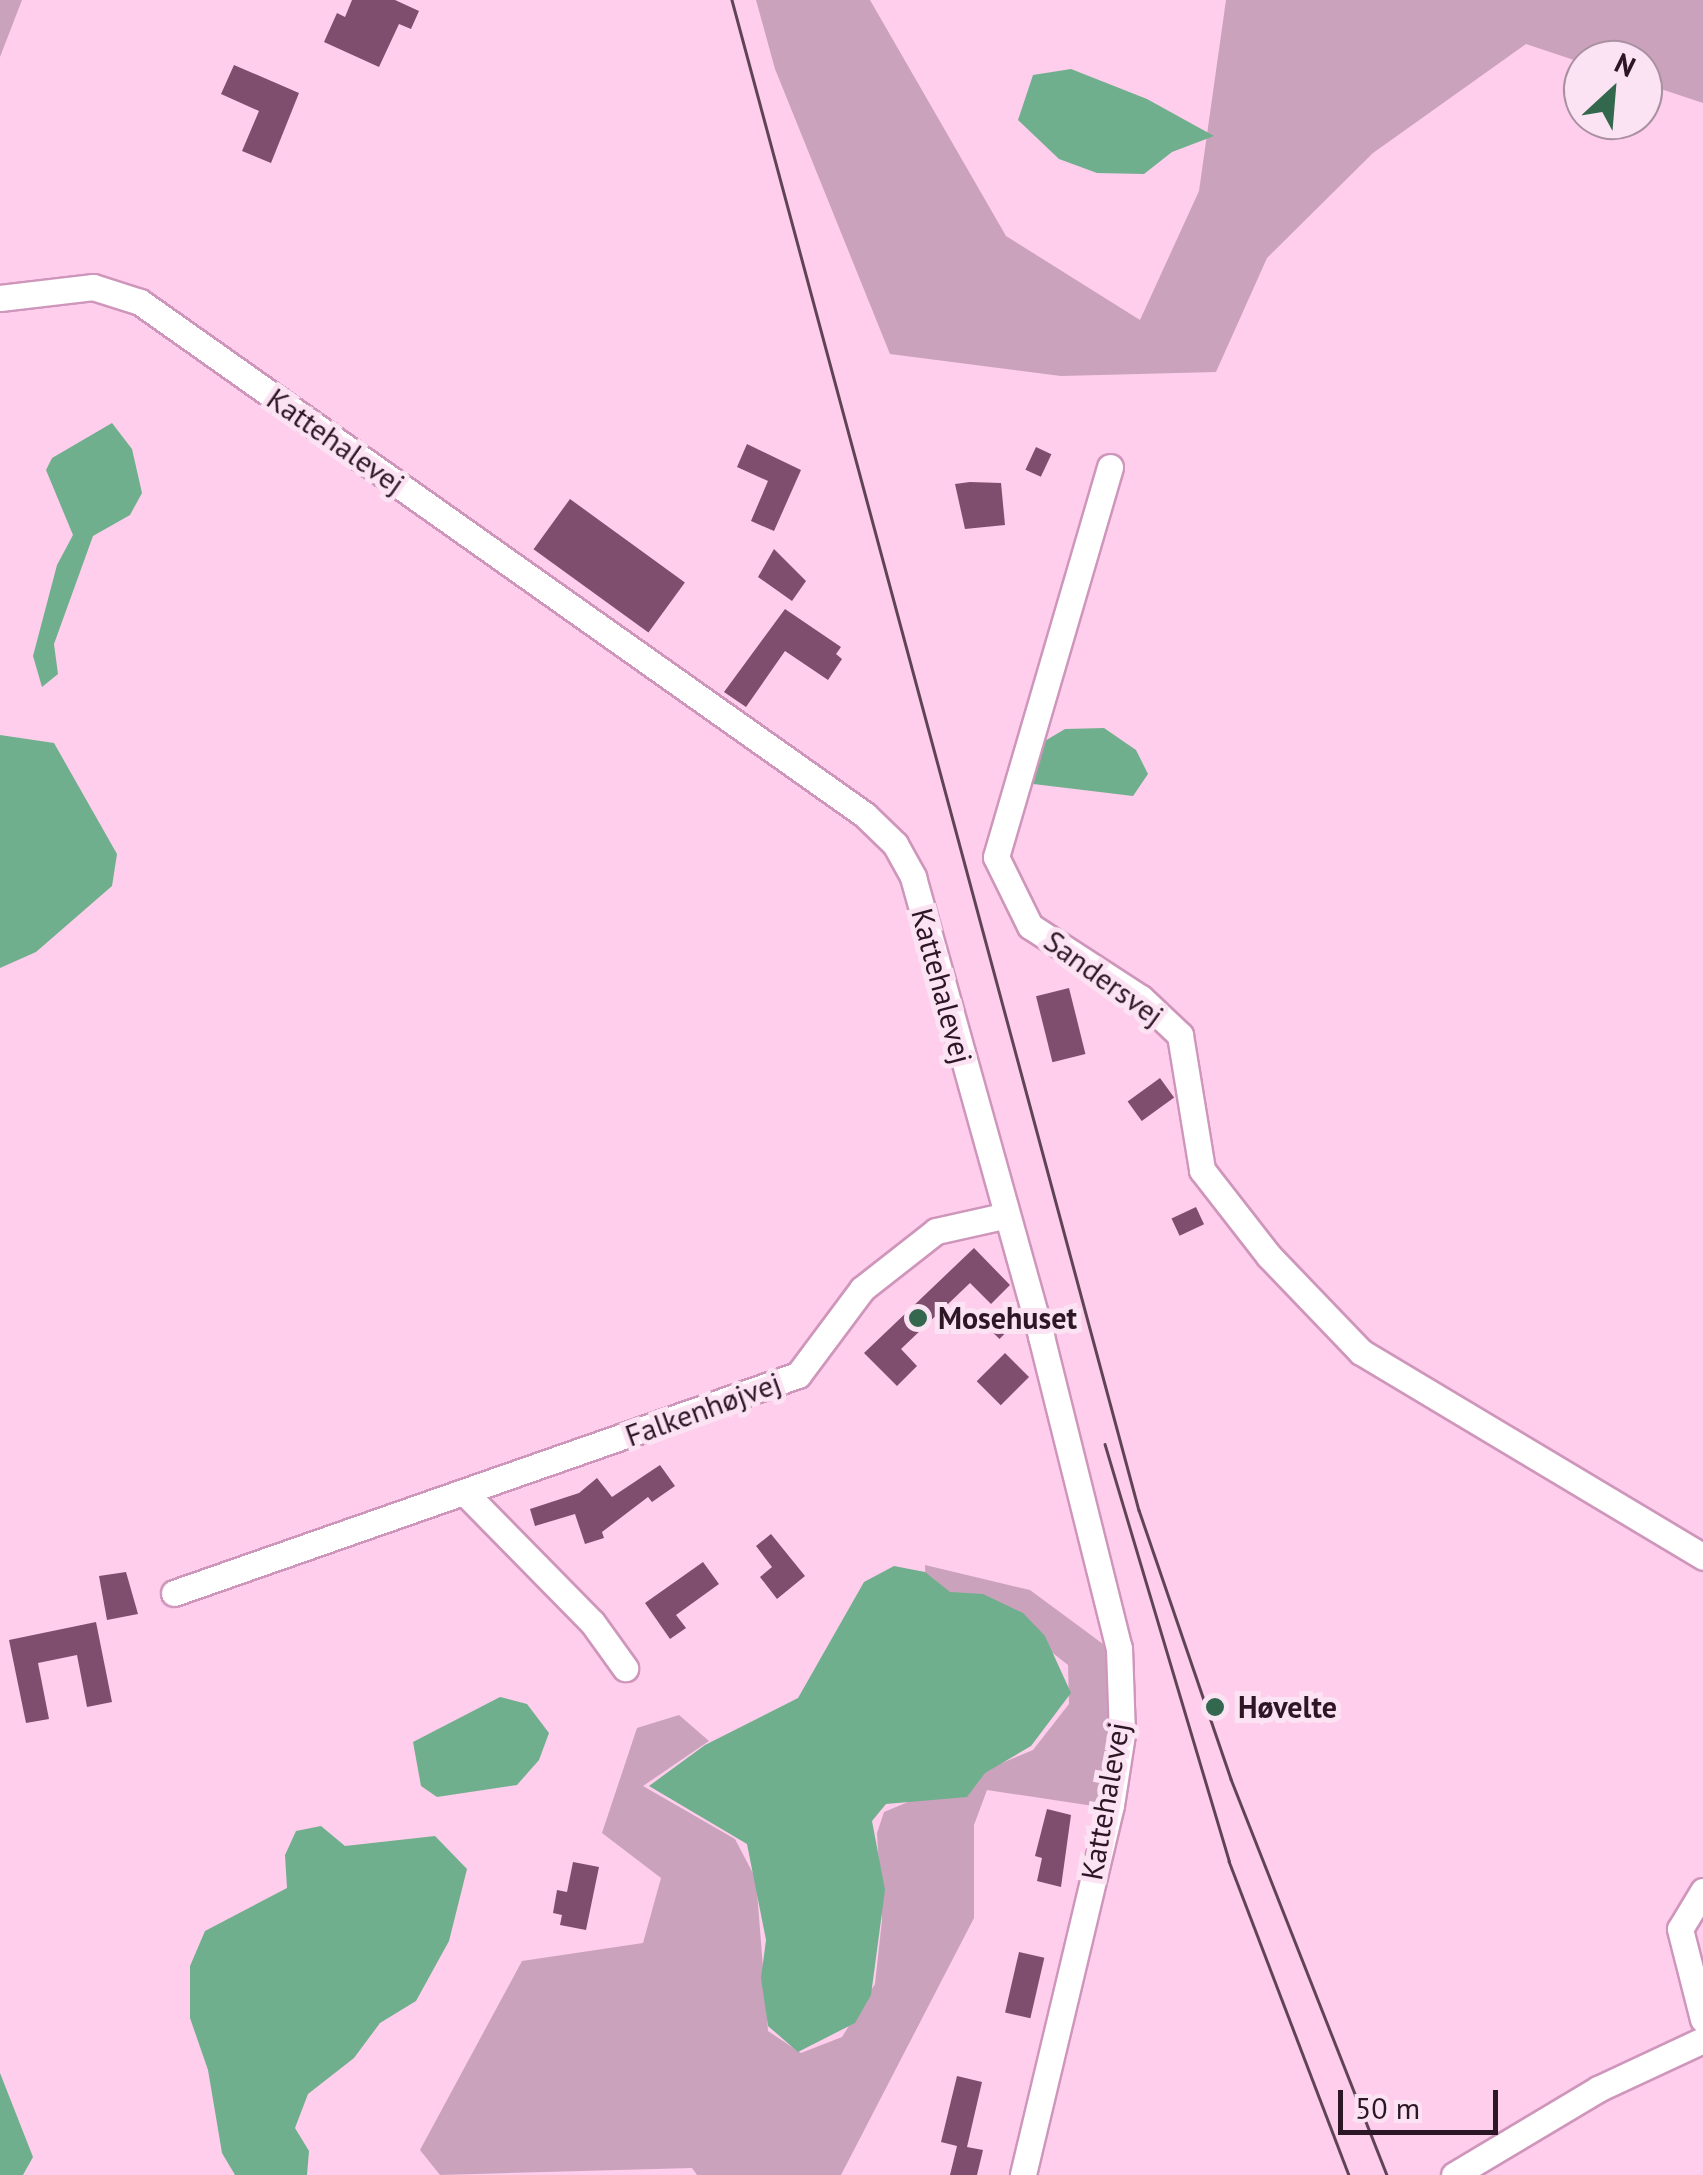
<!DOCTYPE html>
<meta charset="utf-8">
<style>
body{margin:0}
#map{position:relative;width:1703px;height:2175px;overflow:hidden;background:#feceec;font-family:"PT Sans",sans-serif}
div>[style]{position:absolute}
.green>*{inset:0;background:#cba2bc}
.water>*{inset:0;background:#70af8d}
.building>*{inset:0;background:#7f4d6e;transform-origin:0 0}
.roads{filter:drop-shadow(2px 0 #cf96bb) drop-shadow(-2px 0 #cf96bb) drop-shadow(0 2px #cf96bb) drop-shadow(0 -2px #cf96bb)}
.minor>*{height:25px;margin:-12.5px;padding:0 12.5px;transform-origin:12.5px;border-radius:12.5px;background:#fff}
.tram>*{height:2.5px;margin:-1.25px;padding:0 1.25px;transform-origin:1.25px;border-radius:1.25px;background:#604456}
.dots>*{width:28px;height:28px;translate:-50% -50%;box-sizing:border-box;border:5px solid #fce3f3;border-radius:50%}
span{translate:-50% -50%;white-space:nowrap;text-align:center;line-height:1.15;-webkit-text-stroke:10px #fce3f3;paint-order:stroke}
.street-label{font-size:30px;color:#2d1726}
.poi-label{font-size:30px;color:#2d1726;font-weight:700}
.left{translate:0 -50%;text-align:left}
.north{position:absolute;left:1563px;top:40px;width:100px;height:100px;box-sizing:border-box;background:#fce3f3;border:2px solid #a991a1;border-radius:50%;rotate:26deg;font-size:28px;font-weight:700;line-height:40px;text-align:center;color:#2d1726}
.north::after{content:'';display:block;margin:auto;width:35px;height:45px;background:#33684e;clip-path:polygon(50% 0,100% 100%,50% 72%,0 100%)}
.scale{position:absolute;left:1338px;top:2090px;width:160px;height:45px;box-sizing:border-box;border:5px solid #2d1726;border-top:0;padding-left:12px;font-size:30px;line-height:35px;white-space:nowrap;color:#2d1726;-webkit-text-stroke:8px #fce3f3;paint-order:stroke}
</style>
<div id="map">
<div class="green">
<div style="clip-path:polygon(0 0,22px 0,0 57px)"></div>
<div style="clip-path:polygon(756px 0,870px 0,1006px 236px,1140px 320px,1199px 191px,1226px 0,1703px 0,1703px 103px,1643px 83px,1643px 60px,1583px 63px,1526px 44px,1373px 153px,1267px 258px,1216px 372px,1061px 376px,890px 354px,775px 69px)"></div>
<div style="clip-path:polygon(925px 1565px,1030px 1590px,1126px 1661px,1100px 1807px,987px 1790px,974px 1825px,974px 1918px,841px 2175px,697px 2175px,692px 2168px,440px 2175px,420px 2150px,522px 1961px,643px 1943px,661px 1878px,602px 1833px,637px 1728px,679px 1715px,709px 1741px,643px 1786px,735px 1839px,756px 1879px,768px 2031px,801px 2053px,842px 2037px,875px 1984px,882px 1920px,877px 1833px,884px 1812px,1033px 1750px,1069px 1704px,1068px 1665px,983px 1598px,926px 1592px)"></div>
</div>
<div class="water">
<div style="clip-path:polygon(1071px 69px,1147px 99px,1214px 136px,1172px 152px,1144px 174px,1097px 173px,1059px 159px,1018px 120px,1033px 75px)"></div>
<div style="clip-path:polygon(112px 423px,132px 449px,142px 493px,130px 515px,93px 536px,54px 644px,58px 674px,42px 687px,33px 656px,57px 565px,73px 535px,46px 470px,52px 458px)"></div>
<div style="clip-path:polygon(1104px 728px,1136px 750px,1148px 774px,1133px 796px,1025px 783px,1033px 748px,1065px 729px)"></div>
<div style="clip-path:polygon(0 735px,54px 743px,117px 854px,112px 886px,36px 952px,0 968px)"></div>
<div style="clip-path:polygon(894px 1566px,925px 1572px,950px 1592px,983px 1594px,1023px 1613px,1045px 1636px,1071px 1693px,1031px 1746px,985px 1773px,967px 1797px,886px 1804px,872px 1821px,885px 1890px,871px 1995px,855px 2023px,798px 2052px,768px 2026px,761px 1978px,766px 1940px,747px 1844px,649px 1786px,705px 1745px,798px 1698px,864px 1582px)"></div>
<div style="clip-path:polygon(500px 1697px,527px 1704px,549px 1733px,539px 1760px,517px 1785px,437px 1797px,421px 1786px,413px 1742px)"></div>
<div style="clip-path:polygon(321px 1826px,345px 1846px,435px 1836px,467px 1869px,449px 1941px,416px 2001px,380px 2023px,354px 2058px,308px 2094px,295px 2128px,309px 2151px,307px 2175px,235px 2175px,222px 2153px,208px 2070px,190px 2018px,190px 1966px,205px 1931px,287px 1888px,285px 1855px,296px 1831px)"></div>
<div style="clip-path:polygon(0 2073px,33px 2157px,23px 2175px,0 2175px)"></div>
</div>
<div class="building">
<div style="clip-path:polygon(352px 0,395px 0,419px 11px,411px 29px,399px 24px,379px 67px,324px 42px,337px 13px,345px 17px)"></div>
<div style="clip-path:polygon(234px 65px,299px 93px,271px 163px,242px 151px,259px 111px,221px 94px)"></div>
<div style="clip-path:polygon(747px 444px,801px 470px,774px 531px,751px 521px,768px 481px,737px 467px)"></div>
<div style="left:1036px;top:447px;width:17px;height:25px;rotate:25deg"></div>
<div style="clip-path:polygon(970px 482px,1001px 483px,1005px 525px,965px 529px,955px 484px)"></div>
<div style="left:570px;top:499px;width:142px;height:62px;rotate:36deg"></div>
<div style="clip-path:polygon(774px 549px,806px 581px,792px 601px,758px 577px)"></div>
<div style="clip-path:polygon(785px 609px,841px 647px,836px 654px,842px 659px,828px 680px,785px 651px,746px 707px,724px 692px)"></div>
<div style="left:1069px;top:988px;width:68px;height:34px;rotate:76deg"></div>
<div style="left:1160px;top:1078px;width:24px;height:40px;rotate:54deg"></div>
<div style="left:1196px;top:1207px;width:19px;height:27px;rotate:65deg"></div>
<div style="clip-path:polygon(974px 1248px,1010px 1285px,991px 1304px,970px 1283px,901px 1349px,917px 1366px,897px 1386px,864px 1353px)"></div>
<div style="left:998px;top:1308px;width:23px;height:21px;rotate:45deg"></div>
<div style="left:1005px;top:1353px;width:34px;height:40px;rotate:45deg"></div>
<div style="clip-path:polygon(660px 1465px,675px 1486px,652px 1502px,648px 1497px,602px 1532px,604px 1538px,585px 1544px,575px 1514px,535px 1526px,530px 1509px,579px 1493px,597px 1478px,612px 1497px)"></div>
<div style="clip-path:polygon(771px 1534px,805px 1576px,777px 1599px,760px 1577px,772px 1567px,756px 1546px)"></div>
<div style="clip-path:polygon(703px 1562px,719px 1584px,676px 1615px,686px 1628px,670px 1639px,645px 1603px)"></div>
<div style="clip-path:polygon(126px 1572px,138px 1614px,107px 1620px,99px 1576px)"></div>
<div style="clip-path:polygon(96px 1622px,112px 1702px,87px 1707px,77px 1655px,38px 1663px,49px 1719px,26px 1723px,9px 1640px)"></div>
<div style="clip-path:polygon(1047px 1809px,1071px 1815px,1061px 1887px,1037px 1881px,1042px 1858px,1035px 1856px)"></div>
<div style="clip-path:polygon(573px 1862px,599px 1867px,586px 1930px,560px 1925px,562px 1915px,553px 1913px,557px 1890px,567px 1892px)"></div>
<div style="left:1019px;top:1952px;width:26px;height:62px;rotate:13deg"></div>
<div style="clip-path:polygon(957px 2076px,982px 2082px,967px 2147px,983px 2150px,977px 2175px,950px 2175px,957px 2146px,941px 2142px)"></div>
</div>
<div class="roads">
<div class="minor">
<div style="left:0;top:298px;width:94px;rotate:-6.7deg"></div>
<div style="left:93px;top:287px;width:49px;rotate:17.7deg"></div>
<div style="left:140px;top:302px;width:888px;rotate:35.28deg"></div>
<div style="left:865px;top:815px;width:42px;rotate:44deg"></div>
<div style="left:895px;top:844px;width:38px;rotate:61deg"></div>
<div style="left:913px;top:877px;width:477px;rotate:74.4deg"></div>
<div style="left:1041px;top:1336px;width:322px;rotate:76deg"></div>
<div style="left:1119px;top:1648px;width:86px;rotate:88deg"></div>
<div style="left:1122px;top:1734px;width:72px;rotate:98.8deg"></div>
<div style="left:1111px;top:1805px;width:380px;rotate:103.4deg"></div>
<div style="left:1110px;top:467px;width:406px;rotate:106.3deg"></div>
<div style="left:996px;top:857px;width:77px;rotate:63.8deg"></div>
<div style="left:1030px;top:926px;width:132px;rotate:33deg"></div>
<div style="left:1141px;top:998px;width:54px;rotate:43.5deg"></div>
<div style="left:1180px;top:1035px;width:137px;rotate:80.7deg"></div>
<div style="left:1202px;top:1170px;width:109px;rotate:52.1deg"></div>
<div style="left:1269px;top:1256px;width:133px;rotate:46.2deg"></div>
<div style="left:1361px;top:1352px;width:399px;rotate:30.9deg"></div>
<div style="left:467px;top:1495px;width:178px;rotate:45.5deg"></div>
<div style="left:592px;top:1622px;width:57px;rotate:54.3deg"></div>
<div style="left:174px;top:1593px;width:661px;rotate:-19.26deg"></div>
<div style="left:798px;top:1375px;width:107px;rotate:-53.3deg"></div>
<div style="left:862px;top:1289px;width:94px;rotate:-38.1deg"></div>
<div style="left:936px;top:1231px;width:69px;rotate:-12.6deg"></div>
<div style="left:1703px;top:1891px;width:44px;rotate:121.2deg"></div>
<div style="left:1680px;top:1929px;width:93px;rotate:75.7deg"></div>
<div style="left:1454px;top:2175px;width:168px;rotate:-30.8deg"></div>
<div style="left:1598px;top:2089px;width:116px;rotate:-25deg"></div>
</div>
</div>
<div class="tram">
<div style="left:732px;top:0;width:1564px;rotate:74.92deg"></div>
<div style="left:1139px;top:1510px;width:284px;rotate:71.1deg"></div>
<div style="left:1231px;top:1779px;width:426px;rotate:68.5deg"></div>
<div style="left:1105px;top:1444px;width:435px;rotate:73.4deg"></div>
<div style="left:1229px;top:1861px;width:336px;rotate:69.1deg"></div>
</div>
<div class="dots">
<div style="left:918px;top:1318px;background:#33684e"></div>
<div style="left:1215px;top:1707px;background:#33684e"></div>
</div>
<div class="street-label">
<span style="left:336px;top:441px;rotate:35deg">Kattehalevej</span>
<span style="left:1104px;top:978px;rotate:36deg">Sandersvej</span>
<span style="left:942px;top:986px;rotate:75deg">Kattehalevej</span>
<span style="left:703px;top:1409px;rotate:-20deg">Falkenhøjvej</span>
<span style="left:1105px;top:1801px;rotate:-80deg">Kattehalevej</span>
</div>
<div class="poi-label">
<span class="left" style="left:938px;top:1318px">Mosehuset</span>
<span class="left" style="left:1238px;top:1707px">Høvelte</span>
</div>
<div class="north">N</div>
<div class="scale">50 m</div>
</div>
